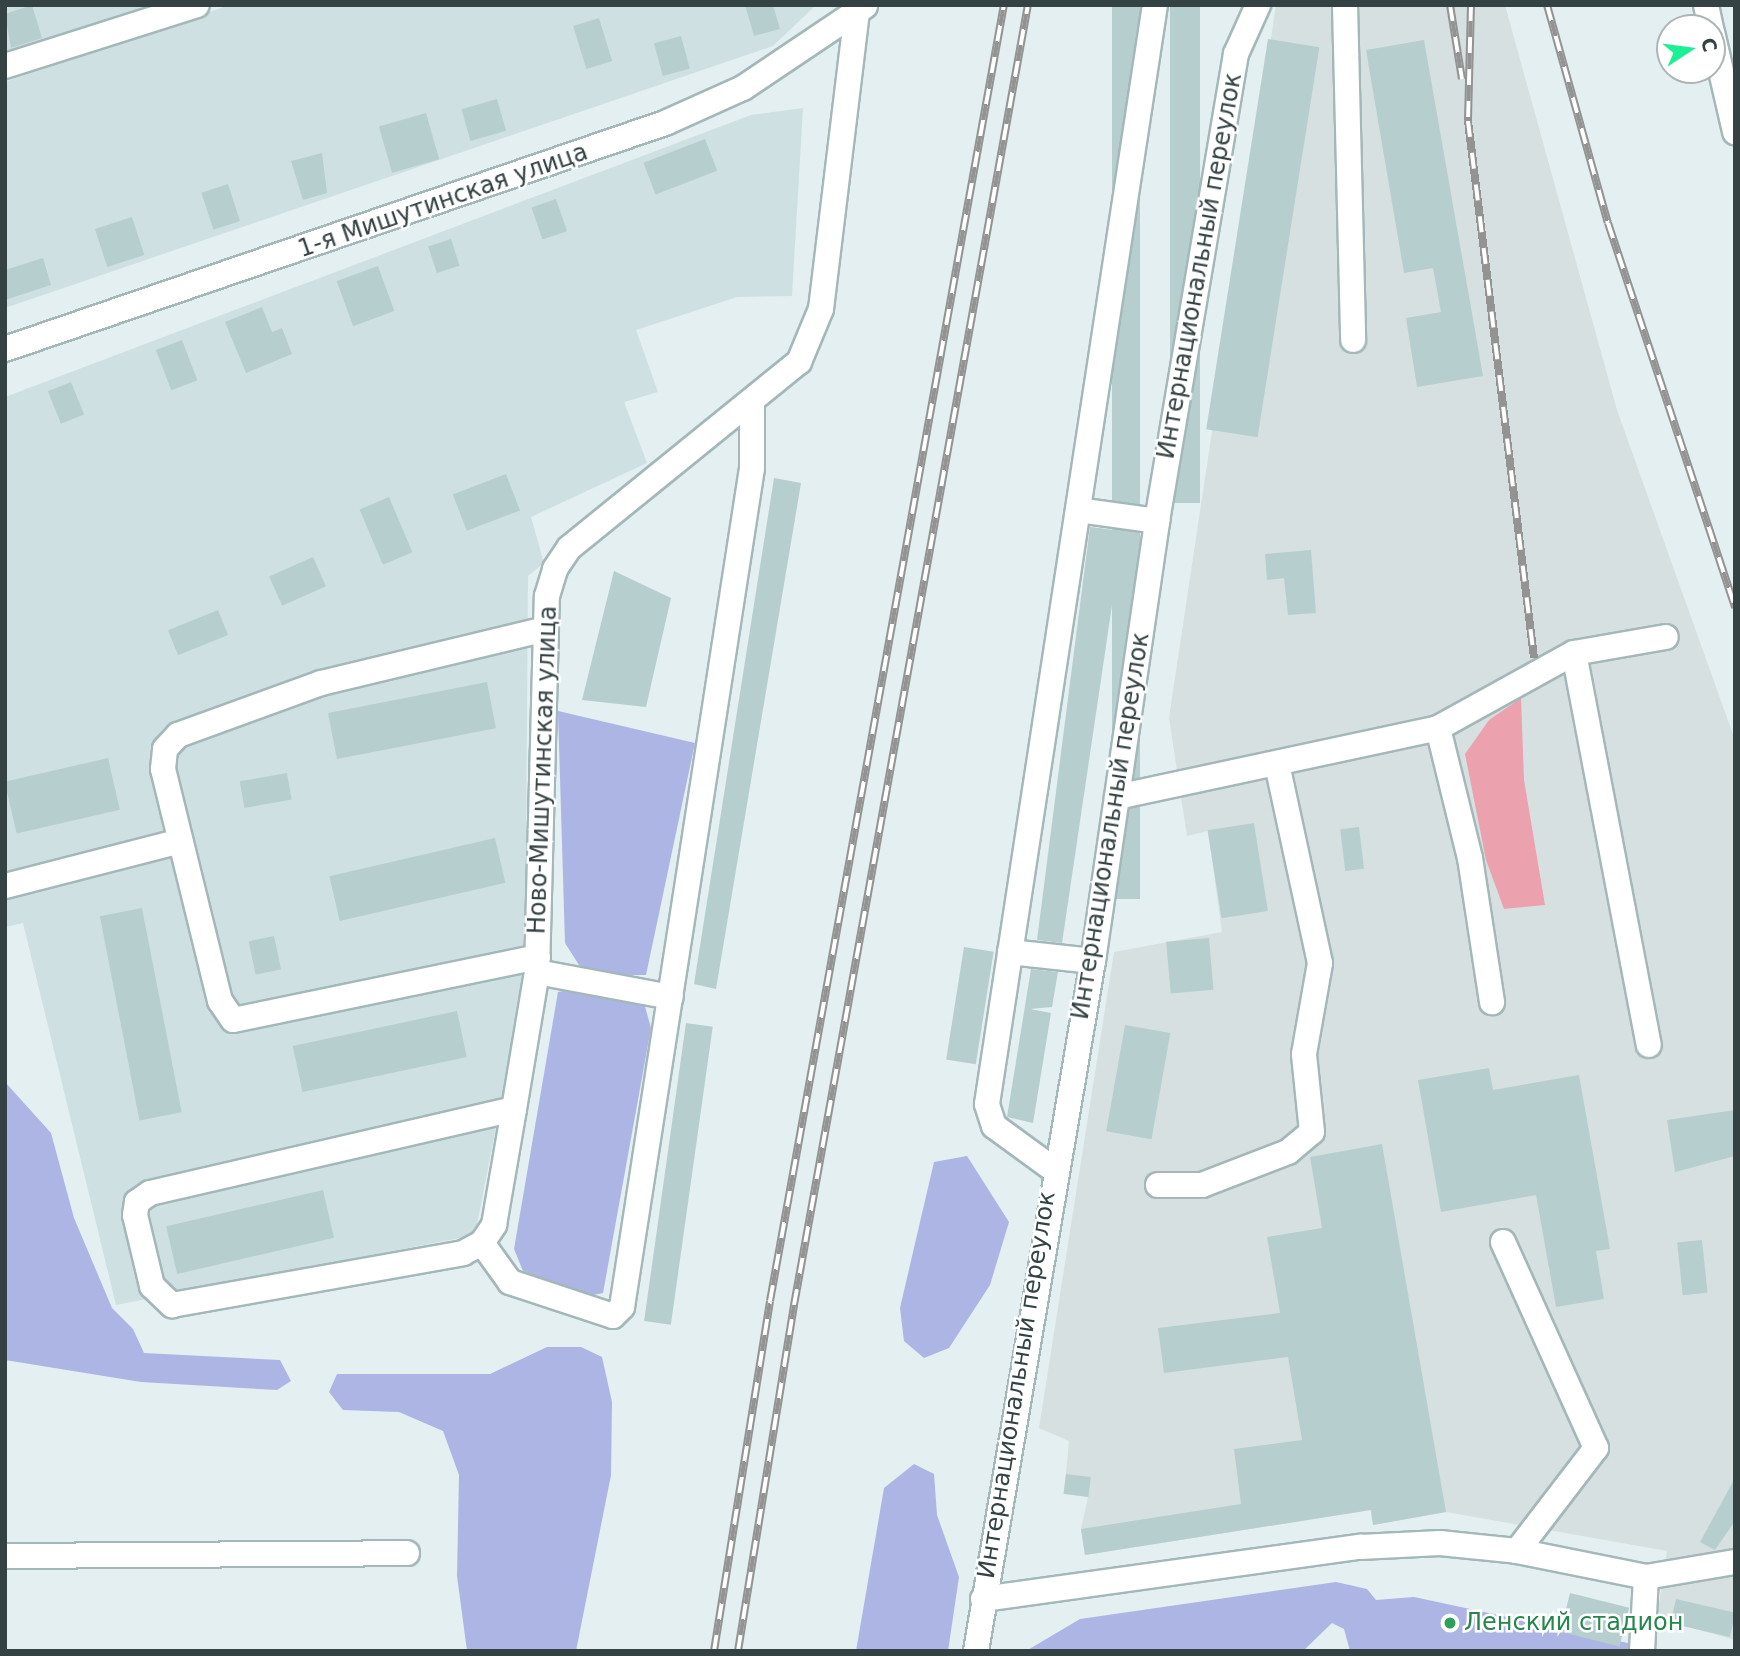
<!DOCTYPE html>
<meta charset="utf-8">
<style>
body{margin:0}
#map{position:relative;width:1740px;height:1656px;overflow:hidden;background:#e3eff1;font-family:"DejaVu Sans",sans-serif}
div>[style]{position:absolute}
.residential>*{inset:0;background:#cfe0e2}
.industrial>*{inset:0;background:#d6e0e0}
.green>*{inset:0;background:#adb5e4}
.water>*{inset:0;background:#eca1ae}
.building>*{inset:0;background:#b7cecf;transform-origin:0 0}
.roads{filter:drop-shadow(2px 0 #a4b7b9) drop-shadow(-2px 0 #a4b7b9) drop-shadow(0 2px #a4b7b9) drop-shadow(0 -2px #a4b7b9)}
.minor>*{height:24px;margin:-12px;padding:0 12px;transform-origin:12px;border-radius:12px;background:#fff}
.rail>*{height:8px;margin-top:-4px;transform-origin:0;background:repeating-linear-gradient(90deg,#fff 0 16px,#939393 0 32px);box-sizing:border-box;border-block:2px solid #939393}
.dots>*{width:19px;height:19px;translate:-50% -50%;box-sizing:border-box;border:4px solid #fff;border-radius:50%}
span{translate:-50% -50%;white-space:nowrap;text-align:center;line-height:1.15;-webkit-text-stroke:5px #fff;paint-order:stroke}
.street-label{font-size:24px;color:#344243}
.leisure-label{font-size:24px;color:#27864d}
.left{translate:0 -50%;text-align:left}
.frame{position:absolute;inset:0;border:7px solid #344243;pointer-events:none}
.north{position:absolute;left:1656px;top:14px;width:70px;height:70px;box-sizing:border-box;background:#fff;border:2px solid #aeb3b4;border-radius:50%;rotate:77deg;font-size:19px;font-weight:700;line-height:28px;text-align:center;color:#344243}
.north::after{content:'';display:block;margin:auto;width:24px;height:32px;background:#1bf194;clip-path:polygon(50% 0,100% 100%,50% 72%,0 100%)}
</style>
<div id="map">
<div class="residential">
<div style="clip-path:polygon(5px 5px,166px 5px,5px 56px)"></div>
<div style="clip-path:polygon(230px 5px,816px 5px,773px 46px,5px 308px,5px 82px)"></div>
<div style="clip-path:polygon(803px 108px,792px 296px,737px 297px,636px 330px,658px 392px,624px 402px,647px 463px,531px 517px,544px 563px,528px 576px,525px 978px,475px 1235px,116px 1305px,23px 923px,5px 927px,5px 397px,751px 115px)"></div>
</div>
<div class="industrial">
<div style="clip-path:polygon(1276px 5px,1505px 5px,1617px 410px,1735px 740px,1735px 1640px,1657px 1618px,1667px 1551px,1446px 1512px,1373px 1525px,1367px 1490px,1363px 1511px,1085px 1555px,1081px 1529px,1088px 1497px,1064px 1494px,1069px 1441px,1039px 1428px,1114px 952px,1222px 932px,1208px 831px,1187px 836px,1169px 718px)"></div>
</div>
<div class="green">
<div style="clip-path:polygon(558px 711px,695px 743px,646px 975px,602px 975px,579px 965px,565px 943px)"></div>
<div style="clip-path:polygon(579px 988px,644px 1003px,651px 1028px,603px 1293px,589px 1296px,523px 1271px,514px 1249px,558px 992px)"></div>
<div style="clip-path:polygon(5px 1082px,51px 1133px,74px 1218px,112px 1308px,133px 1329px,144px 1353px,280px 1360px,291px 1381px,277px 1390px,141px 1382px,5px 1360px)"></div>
<div style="clip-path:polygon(967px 1156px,1009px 1222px,990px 1285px,949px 1348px,924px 1358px,904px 1341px,900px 1308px,934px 1162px)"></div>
<div style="clip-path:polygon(547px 1347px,581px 1347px,602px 1357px,612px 1402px,611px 1475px,576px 1651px,467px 1651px,457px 1576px,459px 1475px,443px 1431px,399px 1412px,343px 1410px,329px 1392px,337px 1374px,490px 1374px)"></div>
<div style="clip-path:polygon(914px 1464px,934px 1474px,937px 1515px,959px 1577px,948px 1651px,856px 1651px,884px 1488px)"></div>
<div style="clip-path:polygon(1336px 1582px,1367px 1589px,1376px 1600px,1414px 1597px,1665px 1651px,1350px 1651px,1344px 1629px,1332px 1623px,1303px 1651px,1026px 1651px,1080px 1619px)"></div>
</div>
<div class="water">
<div style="clip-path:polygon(1521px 698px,1524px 780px,1545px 905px,1504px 909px,1486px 860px,1465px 754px,1489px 720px)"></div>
</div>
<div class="building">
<div style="clip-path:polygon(32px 5px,42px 38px,11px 48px,5px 14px)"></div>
<div style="clip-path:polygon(745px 5px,773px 5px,780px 29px,754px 36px)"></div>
<div style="left:1112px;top:5px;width:28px;height:894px"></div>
<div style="left:1170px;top:5px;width:30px;height:498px"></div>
<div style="left:599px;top:18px;width:45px;height:27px;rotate:73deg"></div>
<div style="left:681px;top:36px;width:34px;height:28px;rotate:75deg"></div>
<div style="left:1268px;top:39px;width:52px;height:395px;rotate:9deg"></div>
<div style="clip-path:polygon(1424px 40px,1483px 376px,1417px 387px,1406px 318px,1441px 312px,1433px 268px,1404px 273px,1366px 50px)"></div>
<div style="left:497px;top:99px;width:33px;height:37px;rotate:74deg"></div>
<div style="left:426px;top:113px;width:48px;height:49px;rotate:74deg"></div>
<div style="left:705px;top:139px;width:34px;height:66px;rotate:69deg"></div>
<div style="clip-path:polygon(322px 153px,327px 193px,303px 200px,291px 161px)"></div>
<div style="left:228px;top:184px;width:39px;height:28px;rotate:72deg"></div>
<div style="left:556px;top:199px;width:34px;height:26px;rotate:71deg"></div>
<div style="left:132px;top:217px;width:40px;height:39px;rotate:72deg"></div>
<div style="left:451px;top:239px;width:28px;height:24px;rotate:72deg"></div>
<div style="clip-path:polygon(43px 258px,51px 285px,5px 300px,5px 270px)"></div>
<div style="left:378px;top:266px;width:48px;height:44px;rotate:70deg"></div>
<div style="clip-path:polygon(262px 307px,272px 332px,282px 328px,292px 354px,246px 373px,225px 322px)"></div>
<div style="left:182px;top:340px;width:43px;height:28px;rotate:69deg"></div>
<div style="left:71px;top:382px;width:35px;height:25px;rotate:68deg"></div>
<div style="left:506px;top:474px;width:39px;height:57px;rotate:69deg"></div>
<div style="clip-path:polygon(774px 478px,801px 483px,716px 989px,694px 984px)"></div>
<div style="left:389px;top:497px;width:60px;height:32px;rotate:67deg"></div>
<div style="clip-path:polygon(1090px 527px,1123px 531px,1062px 943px,1037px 940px)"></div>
<div style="clip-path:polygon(1311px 550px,1316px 613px,1288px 615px,1284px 578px,1267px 580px,1265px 554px)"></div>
<div style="left:313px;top:557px;width:32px;height:48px;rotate:66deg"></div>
<div style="clip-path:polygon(614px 571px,671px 598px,646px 707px,582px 700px)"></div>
<div style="left:218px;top:610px;width:27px;height:54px;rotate:68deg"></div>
<div style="left:487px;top:682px;width:47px;height:162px;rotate:79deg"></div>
<div style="left:108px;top:758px;width:53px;height:106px;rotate:77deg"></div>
<div style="left:287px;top:773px;width:27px;height:48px;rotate:80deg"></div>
<div style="left:1254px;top:823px;width:89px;height:47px;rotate:81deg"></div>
<div style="left:1359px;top:827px;width:42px;height:19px;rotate:83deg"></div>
<div style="left:495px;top:838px;width:46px;height:170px;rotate:77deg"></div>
<div style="left:142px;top:908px;width:208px;height:43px;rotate:79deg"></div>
<div style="left:274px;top:936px;width:34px;height:26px;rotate:78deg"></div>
<div style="left:1209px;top:938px;width:52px;height:43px;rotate:85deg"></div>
<div style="left:964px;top:947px;width:30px;height:114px;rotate:9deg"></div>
<div style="clip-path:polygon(1031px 969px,1058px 972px,1052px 1007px,1030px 1009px,1051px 1013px,1033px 1123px,1007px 1117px)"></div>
<div style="left:457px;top:1011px;width:47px;height:168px;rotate:78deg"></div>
<div style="left:686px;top:1023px;width:27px;height:301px;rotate:8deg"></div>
<div style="left:1125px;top:1025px;width:46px;height:108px;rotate:10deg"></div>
<div style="clip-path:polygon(1489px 1068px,1493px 1090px,1579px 1075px,1610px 1249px,1596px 1251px,1604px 1299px,1556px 1307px,1536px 1195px,1441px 1212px,1418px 1080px)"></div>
<div style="clip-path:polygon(1735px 1110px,1735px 1156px,1675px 1172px,1667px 1120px)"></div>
<div style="clip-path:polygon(1382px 1144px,1446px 1512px,1373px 1525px,1371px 1510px,1085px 1555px,1081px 1529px,1241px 1504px,1234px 1449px,1302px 1440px,1288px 1357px,1164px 1373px,1158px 1328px,1280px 1313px,1267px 1237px,1322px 1228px,1310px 1157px)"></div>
<div style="left:323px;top:1190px;width:49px;height:161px;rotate:77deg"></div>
<div style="left:1702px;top:1240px;width:53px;height:25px;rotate:84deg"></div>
<div style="left:1066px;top:1474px;width:25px;height:20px;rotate:7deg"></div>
<div style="clip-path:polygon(1735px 1478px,1735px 1521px,1715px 1550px,1700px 1542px)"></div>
<div style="left:1570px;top:1593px;width:61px;height:40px;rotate:14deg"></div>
<div style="left:1676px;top:1599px;width:61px;height:25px;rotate:13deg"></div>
</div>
<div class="roads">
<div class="minor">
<div style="left:1345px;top:5px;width:335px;rotate:88.6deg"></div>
<div style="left:1706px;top:5px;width:24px;rotate:78deg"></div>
<div style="left:1712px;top:32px;width:103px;rotate:77deg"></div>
<div style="left:5px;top:66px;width:201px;rotate:-17.6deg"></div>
<div style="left:5px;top:349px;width:698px;rotate:-18.9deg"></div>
<div style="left:665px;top:123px;width:85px;rotate:-24.2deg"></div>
<div style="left:743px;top:88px;width:147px;rotate:-33.9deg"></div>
<div style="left:1078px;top:510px;width:80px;rotate:7.9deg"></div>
<div style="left:1574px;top:653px;width:399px;rotate:79.2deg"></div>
<div style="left:1438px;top:728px;width:155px;rotate:-28.9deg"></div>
<div style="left:1574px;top:653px;width:93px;rotate:-9.9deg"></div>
<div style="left:1117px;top:797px;width:328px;rotate:-12.1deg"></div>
<div style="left:1438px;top:728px;width:134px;rotate:76.2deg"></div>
<div style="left:1470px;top:858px;width:146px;rotate:81.3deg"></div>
<div style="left:5px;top:886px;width:181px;rotate:-14.4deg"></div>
<div style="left:1010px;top:952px;width:83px;rotate:6.2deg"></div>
<div style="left:538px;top:957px;width:311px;rotate:168.3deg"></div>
<div style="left:233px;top:1020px;width:23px;rotate:-124deg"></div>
<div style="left:220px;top:1001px;width:239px;rotate:-103.8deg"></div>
<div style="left:163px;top:769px;width:20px;rotate:-84deg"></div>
<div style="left:165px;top:749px;width:19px;rotate:-47deg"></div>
<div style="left:178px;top:735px;width:152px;rotate:-20deg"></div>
<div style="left:321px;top:683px;width:231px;rotate:-13.5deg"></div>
<div style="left:537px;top:972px;width:136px;rotate:10.6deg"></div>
<div style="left:514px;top:1109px;width:374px;rotate:167deg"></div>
<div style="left:150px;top:1193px;width:16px;rotate:145deg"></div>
<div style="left:137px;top:1202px;width:13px;rotate:99deg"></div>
<div style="left:135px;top:1215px;width:73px;rotate:76.5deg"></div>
<div style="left:152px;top:1286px;width:28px;rotate:44deg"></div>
<div style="left:172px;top:1305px;width:296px;rotate:-10.1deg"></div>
<div style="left:463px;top:1253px;width:21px;rotate:-28deg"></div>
<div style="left:482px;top:1243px;width:22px;rotate:-56deg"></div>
<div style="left:494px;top:1225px;width:118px;rotate:-80.2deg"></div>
<div style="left:514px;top:1109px;width:139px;rotate:-80.5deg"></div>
<div style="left:537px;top:972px;width:376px;rotate:-88.5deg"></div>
<div style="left:547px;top:596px;width:28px;rotate:-73deg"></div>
<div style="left:555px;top:569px;width:25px;rotate:-56deg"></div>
<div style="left:569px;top:548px;width:296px;rotate:-39deg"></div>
<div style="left:799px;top:362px;width:57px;rotate:-67.5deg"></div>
<div style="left:821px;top:309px;width:306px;rotate:-83.1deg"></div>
<div style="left:1053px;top:1169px;width:73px;rotate:-143.9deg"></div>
<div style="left:994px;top:1126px;width:23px;rotate:-108deg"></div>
<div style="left:987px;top:1104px;width:1112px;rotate:-81.31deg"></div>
<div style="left:1158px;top:1185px;width:44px"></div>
<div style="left:1202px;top:1185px;width:92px;rotate:-21deg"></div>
<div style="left:1288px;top:1152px;width:31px;rotate:-40deg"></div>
<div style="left:1312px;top:1132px;width:78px;rotate:-95.9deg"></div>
<div style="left:1304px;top:1054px;width:92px;rotate:-80deg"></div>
<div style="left:1320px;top:963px;width:204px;rotate:-102.2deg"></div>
<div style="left:1503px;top:1242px;width:226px;rotate:65.7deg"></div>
<div style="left:1596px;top:1448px;width:130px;rotate:127.5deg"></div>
<div style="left:482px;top:1243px;width:48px;rotate:54.3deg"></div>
<div style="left:510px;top:1282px;width:108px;rotate:18.3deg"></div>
<div style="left:613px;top:1316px;width:13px;rotate:-45deg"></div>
<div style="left:622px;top:1307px;width:849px;rotate:-81.19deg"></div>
<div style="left:752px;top:468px;width:65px;rotate:-90deg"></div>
<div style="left:5px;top:1556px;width:402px;rotate:-0.4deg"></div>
<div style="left:983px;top:1599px;width:381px;rotate:-7.9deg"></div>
<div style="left:1360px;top:1547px;width:80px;rotate:-2.9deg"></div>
<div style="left:1440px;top:1543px;width:77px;rotate:5.9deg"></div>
<div style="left:1517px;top:1551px;width:132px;rotate:11.4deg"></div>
<div style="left:1646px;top:1577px;width:90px;rotate:-9.6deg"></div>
<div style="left:976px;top:1651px;width:700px;rotate:-80.38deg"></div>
<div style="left:1093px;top:961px;width:445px;rotate:-81.7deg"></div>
<div style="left:1157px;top:521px;width:474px;rotate:-80.4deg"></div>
<div style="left:1236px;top:54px;width:54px;rotate:-65.8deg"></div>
<div style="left:1642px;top:1651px;width:74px;rotate:-86.9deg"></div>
</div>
</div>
<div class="rail">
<div style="left:1450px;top:5px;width:75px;rotate:80.8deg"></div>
<div style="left:1471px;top:5px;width:116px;rotate:91.5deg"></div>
<div style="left:1468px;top:121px;width:541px;rotate:82.99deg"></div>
<div style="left:1547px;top:5px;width:226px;rotate:74.4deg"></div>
<div style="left:1608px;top:223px;width:405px;rotate:71.7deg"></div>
<div style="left:714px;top:1651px;width:354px;rotate:-80.9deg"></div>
<div style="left:770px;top:1301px;width:1317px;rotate:-79.77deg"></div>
<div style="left:738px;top:1651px;width:351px;rotate:-80.8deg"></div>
<div style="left:794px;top:1305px;width:1321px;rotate:-79.8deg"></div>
</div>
<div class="dots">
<div style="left:1450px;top:1623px;background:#2e9e5b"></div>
</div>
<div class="street-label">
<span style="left:443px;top:201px;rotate:-19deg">1-я Мишутинская улица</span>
<span style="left:1200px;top:266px;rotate:-80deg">Интернациональный переулок</span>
<span style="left:543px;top:770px;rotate:-88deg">Ново-Мишутинская улица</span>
<span style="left:1111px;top:826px;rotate:-81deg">Интернациональный переулок</span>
<span style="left:1017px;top:1385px;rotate:-81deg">Интернациональный переулок</span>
</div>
<div class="leisure-label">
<span class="left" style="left:1464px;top:1623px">Ленский стадион</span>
</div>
<div class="frame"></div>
<div class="north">С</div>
</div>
